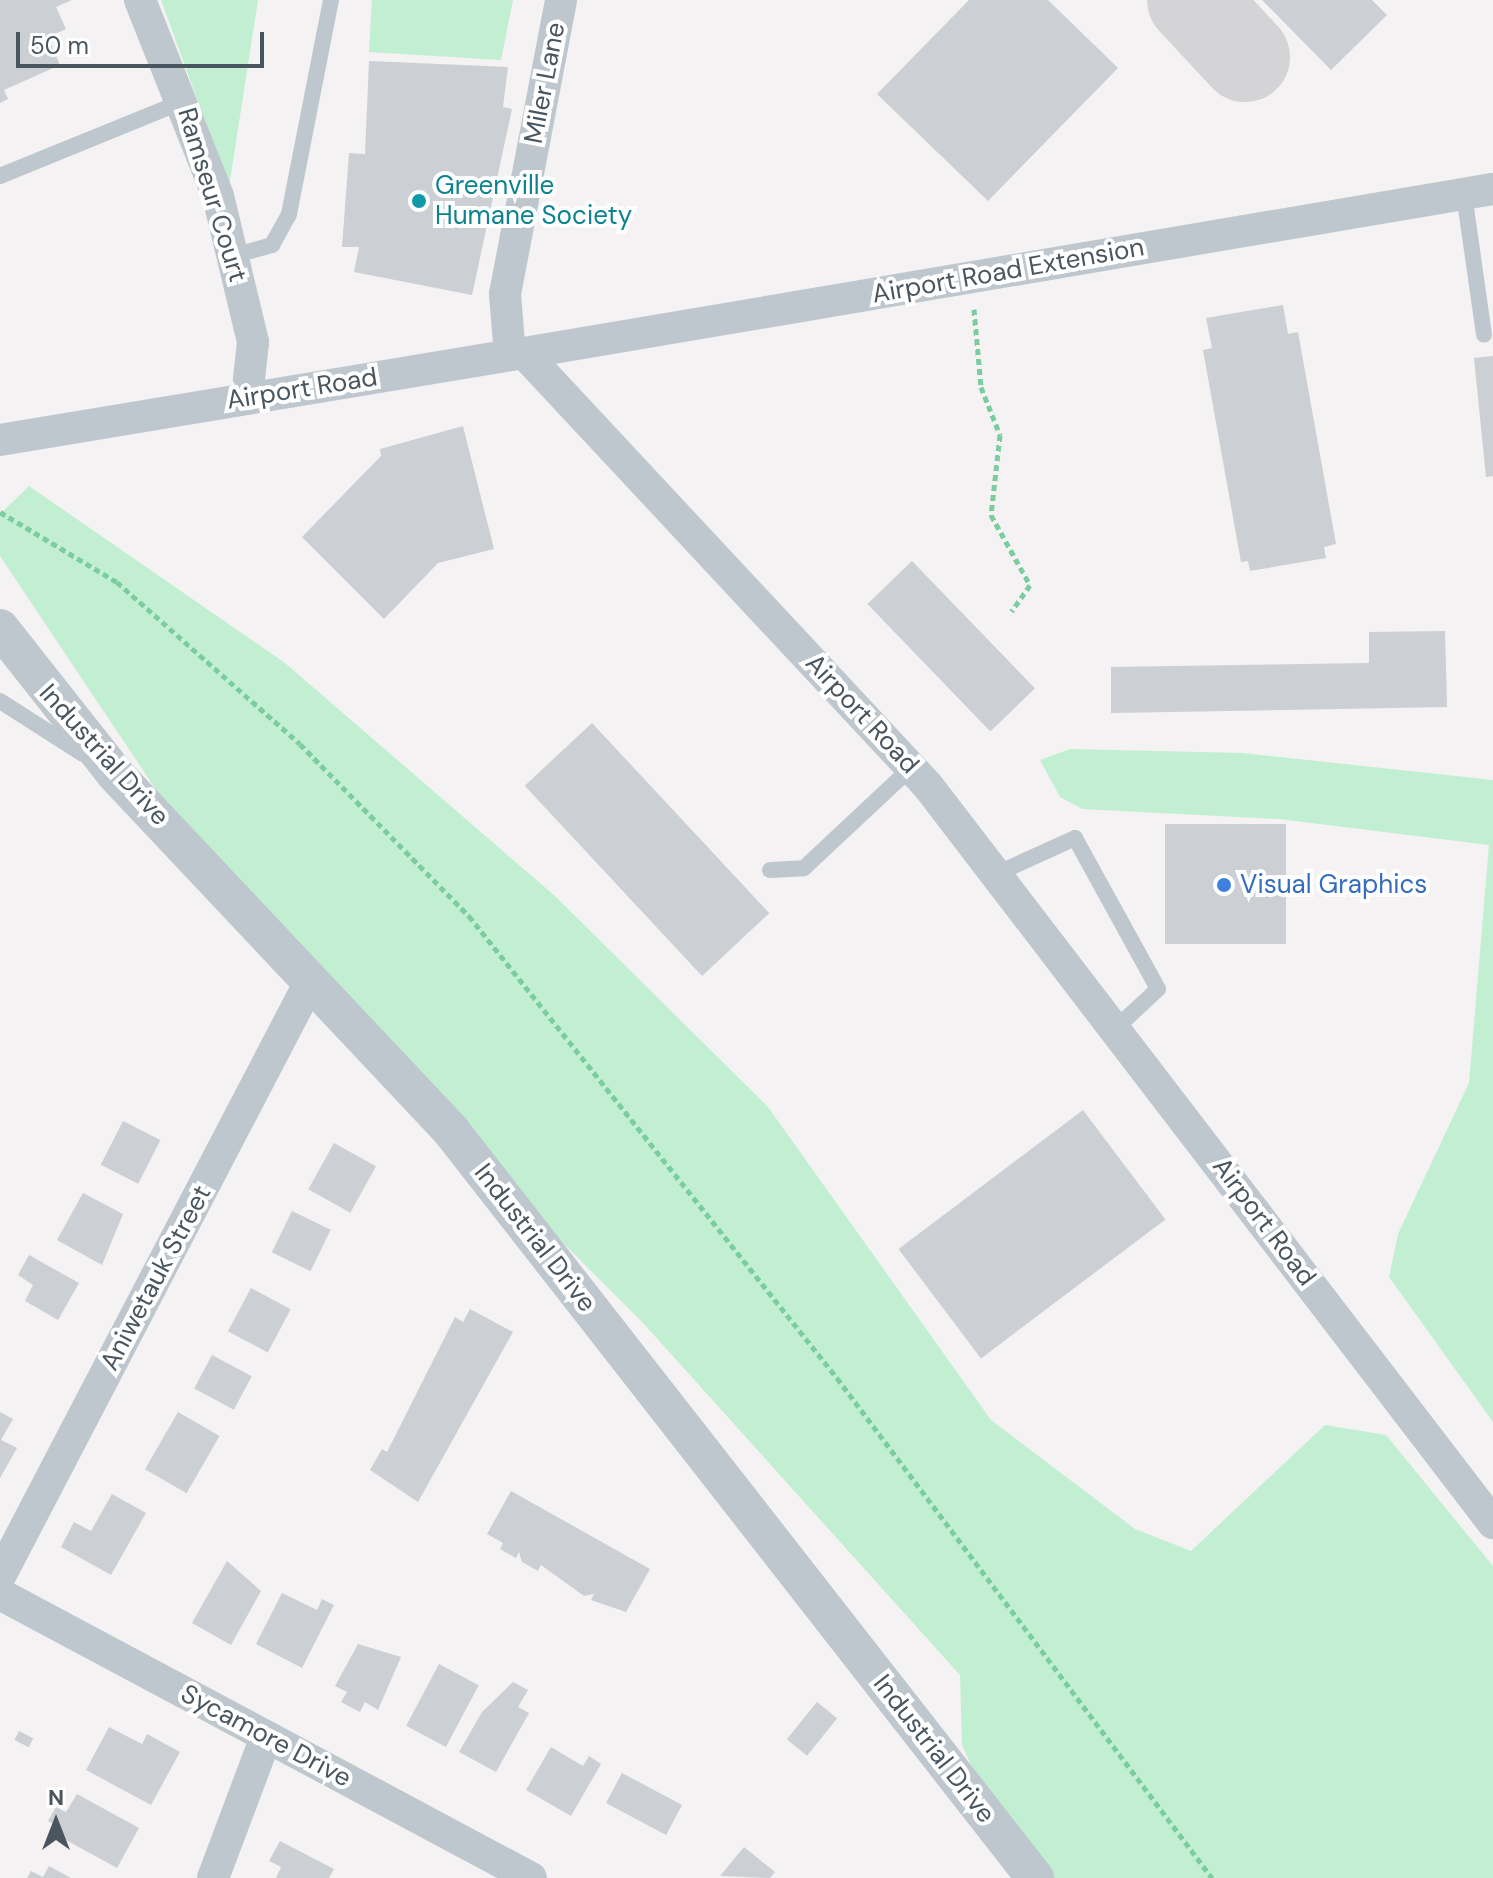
<!DOCTYPE html>
<style>
body{margin:0}
#map{position:relative;width:1493px;height:1878px;overflow:hidden;background:#f4f2f2;font-family:"DM Sans",sans-serif}
div>[style]{position:absolute}
.green>*{inset:0;background:#c2efd1}
.taxiway>*{height:90px;margin:-45px;padding:0 45px;transform-origin:45px;border-radius:45px;background:#d4d4d7}
.building>*{inset:0;background:#cccfd4;transform-origin:0 0}
.path>*{height:5px;margin-top:-2.5px;transform-origin:0;background:repeating-linear-gradient(90deg,#7bcd9f 0 6px,transparent 0 10px)}
.service>*{height:16px;margin:-8px;padding:0 8px;transform-origin:8px;border-radius:8px;background:#bec7ce}
.minor>*{height:32px;margin:-16px;padding:0 16px;transform-origin:16px;border-radius:16px;background:#bec7ce}
.tertiary>*{height:38px;margin:-19px;padding:0 19px;transform-origin:19px;border-radius:19px;background:#bec7ce}
.dots>*{width:22px;height:22px;translate:-50% -50%;box-sizing:border-box;border:4px solid #fff;border-radius:50%}
span{translate:-50% -50%;white-space:nowrap;text-align:center;line-height:1.15;-webkit-text-stroke:8px #fff;paint-order:stroke}
.street-label{font-size:26px;color:#4a565f}
.culture-label{font-size:26px;color:#0d838f}
.left{translate:0 -50%;text-align:left}
.shop-label{font-size:26px;color:#366cbe}
.north{position:absolute;left:16px;top:1782px;width:80px;height:80px;-webkit-text-stroke:6px #fff;paint-order:stroke;rotate:0deg;font-size:22px;font-weight:700;line-height:32px;text-align:center;color:#4a565f}
.north::after{content:'';display:block;margin:auto;width:28px;height:36px;background:#4a565f;clip-path:polygon(50% 0,100% 100%,50% 72%,0 100%)}
.scale{position:absolute;left:16px;top:32px;width:248px;height:36px;box-sizing:border-box;border:4px solid #4a565f;border-top:0;padding-left:10px;font-size:24px;line-height:28px;white-space:nowrap;color:#4a565f;-webkit-text-stroke:6px #fff;paint-order:stroke}
</style>
<div id="map">
<div class="green">
<div style="clip-path:polygon(161px 0,258px 0,229px 187px)"></div>
<div style="clip-path:polygon(372px 0,513px 0,501px 60px,369px 52px)"></div>
<div style="clip-path:polygon(29px 486px,285px 663px,555px 896px,768px 1107px,991px 1420px,1135px 1529px,1191px 1551px,1325px 1425px,1386px 1435px,1493px 1566px,1493px 1878px,1023px 1878px,962px 1745px,960px 1675px,643px 1323px,247px 926px,0 556px,0 514px)"></div>
<div style="clip-path:polygon(1070px 749px,1243px 753px,1493px 780px,1493px 1422px,1389px 1277px,1398px 1234px,1469px 1083px,1489px 845px,1279px 819px,1082px 809px,1060px 797px,1040px 760px)"></div>
</div>
<div class="taxiway">
<div style="left:1192px;top:0;width:78px;rotate:47.1deg"></div>
</div>
<div class="building">
<div style="clip-path:polygon(0 0,72px 0,56px 7px,66px 29px,48px 37px,60px 65px,4px 90px,8px 99px,0 103px)"></div>
<div style="clip-path:polygon(969px 0,1048px 0,1118px 68px,988px 201px,877px 94px)"></div>
<div style="clip-path:polygon(1262px 0,1372px 0,1387px 15px,1331px 70px)"></div>
<div style="clip-path:polygon(369px 61px,508px 67px,503px 107px,512px 109px,472px 295px,354px 272px,359px 247px,342px 247px,349px 153px,365px 154px)"></div>
<div style="clip-path:polygon(1283px 305px,1288px 334px,1298px 332px,1336px 544px,1324px 547px,1326px 558px,1250px 571px,1248px 561px,1241px 562px,1203px 350px,1212px 348px,1206px 318px)"></div>
<div style="clip-path:polygon(1493px 356px,1493px 476px,1486px 477px,1474px 358px)"></div>
<div style="clip-path:polygon(463px 426px,494px 549px,438px 563px,384px 619px,302px 537px,381px 456px,380px 449px)"></div>
<div style="left:912px;top:561px;width:177px;height:62px;rotate:46deg"></div>
<div style="clip-path:polygon(1445px 631px,1447px 707px,1111px 713px,1111px 667px,1369px 663px,1369px 632px)"></div>
<div style="left:592px;top:723px;width:260px;height:92px;rotate:47deg"></div>
<div style="left:1165px;top:824px;width:121px;height:120px"></div>
<div style="left:1083px;top:1110px;width:137px;height:231px;rotate:53deg"></div>
<div style="left:123px;top:1121px;width:42px;height:49px;rotate:27deg"></div>
<div style="left:334px;top:1143px;width:48px;height:53px;rotate:29deg"></div>
<div style="clip-path:polygon(83px 1193px,123px 1214px,102px 1265px,57px 1240px)"></div>
<div style="left:292px;top:1211px;width:43px;height:46px;rotate:26deg"></div>
<div style="clip-path:polygon(29px 1255px,79px 1283px,58px 1320px,25px 1301px,33px 1285px,18px 1275px)"></div>
<div style="left:251px;top:1288px;width:45px;height:49px;rotate:28deg"></div>
<div style="clip-path:polygon(470px 1309px,513px 1332px,418px 1502px,370px 1470px,382px 1449px,387px 1452px,455px 1317px,463px 1322px)"></div>
<div style="left:212px;top:1355px;width:45px;height:38px;rotate:28deg"></div>
<div style="clip-path:polygon(0 1412px,13px 1419px,1px 1440px,17px 1448px,0 1478px)"></div>
<div style="left:178px;top:1412px;width:48px;height:66px;rotate:30deg"></div>
<div style="clip-path:polygon(511px 1491px,650px 1569px,626px 1612px,591px 1600px,594px 1594px,584px 1596px,541px 1565px,538px 1571px,522px 1562px,519px 1552px,516px 1558px,500px 1549px,503px 1543px,487px 1534px)"></div>
<div style="clip-path:polygon(112px 1494px,146px 1513px,111px 1575px,61px 1547px,74px 1522px,91px 1531px)"></div>
<div style="clip-path:polygon(227px 1561px,261px 1591px,231px 1645px,192px 1623px)"></div>
<div style="clip-path:polygon(282px 1593px,317px 1610px,322px 1599px,334px 1605px,302px 1668px,256px 1644px)"></div>
<div style="clip-path:polygon(358px 1644px,401px 1657px,378px 1710px,365px 1702px,360px 1712px,341px 1702px,347px 1692px,335px 1686px)"></div>
<div style="left:439px;top:1664px;width:45px;height:70px;rotate:28deg"></div>
<div style="clip-path:polygon(513px 1682px,528px 1690px,518px 1707px,529px 1713px,496px 1772px,459px 1752px,482px 1712px)"></div>
<div style="left:817px;top:1702px;width:26px;height:48px;rotate:39deg"></div>
<div style="clip-path:polygon(109px 1727px,142px 1744px,147px 1734px,180px 1752px,151px 1805px,86px 1770px)"></div>
<div style="left:19px;top:1731px;width:16px;height:10px;rotate:27deg"></div>
<div style="clip-path:polygon(551px 1747px,583px 1766px,589px 1756px,601px 1764px,571px 1816px,526px 1790px)"></div>
<div style="left:622px;top:1773px;width:68px;height:34px;rotate:28deg"></div>
<div style="clip-path:polygon(77px 1794px,139px 1828px,117px 1868px,55px 1834px,58px 1826px,48px 1821px,56px 1807px,66px 1812px)"></div>
<div style="clip-path:polygon(280px 1841px,334px 1869px,329px 1878px,276px 1878px,281px 1867px,269px 1861px)"></div>
<div style="clip-path:polygon(744px 1847px,775px 1872px,770px 1878px,720px 1876px)"></div>
<div style="clip-path:polygon(49px 1866px,71px 1878px,27px 1878px,31px 1871px,43px 1877px)"></div>
</div>
<div class="path">
<div style="left:974px;top:309px;width:78px;rotate:84.9deg"></div>
<div style="left:981px;top:387px;width:52px;rotate:68.4deg"></div>
<div style="left:1000px;top:435px;width:81px;rotate:96.4deg"></div>
<div style="left:991px;top:515px;width:80px;rotate:60.9deg"></div>
<div style="left:1030px;top:585px;width:32px;rotate:125deg"></div>
<div style="left:0;top:512px;width:136px;rotate:30.9deg"></div>
<div style="left:117px;top:582px;width:244px;rotate:41.5deg"></div>
<div style="left:300px;top:744px;width:241px;rotate:45.5deg"></div>
<div style="left:469px;top:916px;width:591px;rotate:51.46deg"></div>
<div style="left:837px;top:1378px;width:625px;rotate:53.13deg"></div>
</div>
<div class="service">
<div style="left:0;top:176px;width:199px;rotate:-22.2deg"></div>
<div style="left:1464px;top:194px;width:142px;rotate:81.9deg"></div>
<div style="left:233px;top:256px;width:41px;rotate:-15.8deg"></div>
<div style="left:272px;top:245px;width:35px;rotate:-61deg"></div>
<div style="left:289px;top:214px;width:218px;rotate:-78.9deg"></div>
<div style="left:0;top:701px;width:98px;rotate:32.6deg"></div>
<div style="left:770px;top:870px;width:34px;rotate:-3deg"></div>
<div style="left:804px;top:868px;width:148px;rotate:-43.1deg"></div>
<div style="left:996px;top:874px;width:87px;rotate:-24.5deg"></div>
<div style="left:1075px;top:838px;width:172px;rotate:61.2deg"></div>
<div style="left:1158px;top:989px;width:57px;rotate:137.1deg"></div>
</div>
<div class="minor">
<div style="left:140px;top:0;width:211px;rotate:68.3deg"></div>
<div style="left:218px;top:196px;width:150px;rotate:76.5deg"></div>
<div style="left:253px;top:342px;width:55px;rotate:96.2deg"></div>
<div style="left:524px;top:353px;width:983px;rotate:-9.61deg"></div>
<div style="left:510px;top:355px;width:61px;rotate:-94.7deg"></div>
<div style="left:505px;top:294px;width:299px;rotate:-79.2deg"></div>
<div style="left:0;top:440px;width:531px;rotate:-9.43deg"></div>
<div style="left:524px;top:353px;width:592px;rotate:46.98deg"></div>
<div style="left:928px;top:786px;width:929px;rotate:52.53deg"></div>
<div style="left:0;top:1576px;width:672px;rotate:-62.44deg"></div>
<div style="left:0;top:1594px;width:602px;rotate:28.14deg"></div>
<div style="left:213px;top:1878px;width:151px;rotate:-69.4deg"></div>
</div>
<div class="tertiary">
<div style="left:0;top:628px;width:187px;rotate:51.7deg"></div>
<div style="left:116px;top:775px;width:490px;rotate:46.7deg"></div>
<div style="left:452px;top:1132px;width:947px;rotate:51.99deg"></div>
</div>
<div class="dots">
<div style="left:419px;top:201px;background:#0f9aa8"></div>
<div style="left:1224px;top:885px;background:#3f7fe0"></div>
</div>
<div class="street-label">
<span style="left:545px;top:83px;rotate:-79deg">Miler Lane</span>
<span style="left:212px;top:195px;rotate:73deg">Ramseur Court</span>
<span style="left:1008px;top:271px;rotate:-10deg">Airport Road Extension</span>
<span style="left:302px;top:389px;rotate:-9deg">Airport Road</span>
<span style="left:862px;top:714px;rotate:47deg">Airport Road</span>
<span style="left:104px;top:755px;rotate:48deg">Industrial Drive</span>
<span style="left:1264px;top:1222px;rotate:53deg">Airport Road</span>
<span style="left:535px;top:1238px;rotate:52deg">Industrial Drive</span>
<span style="left:156px;top:1278px;rotate:-62deg">Aniwetauk Street</span>
<span style="left:266px;top:1736px;rotate:28deg">Sycamore Drive</span>
<span style="left:934px;top:1749px;rotate:52deg">Industrial Drive</span>
</div>
<div class="culture-label">
<span class="left" style="left:435px;top:201px">Greenville<br>Humane Society</span>
</div>
<div class="shop-label">
<span class="left" style="left:1240px;top:885px">Visual Graphics</span>
</div>
<div class="north">N</div>
<div class="scale">50 m</div>
</div>
